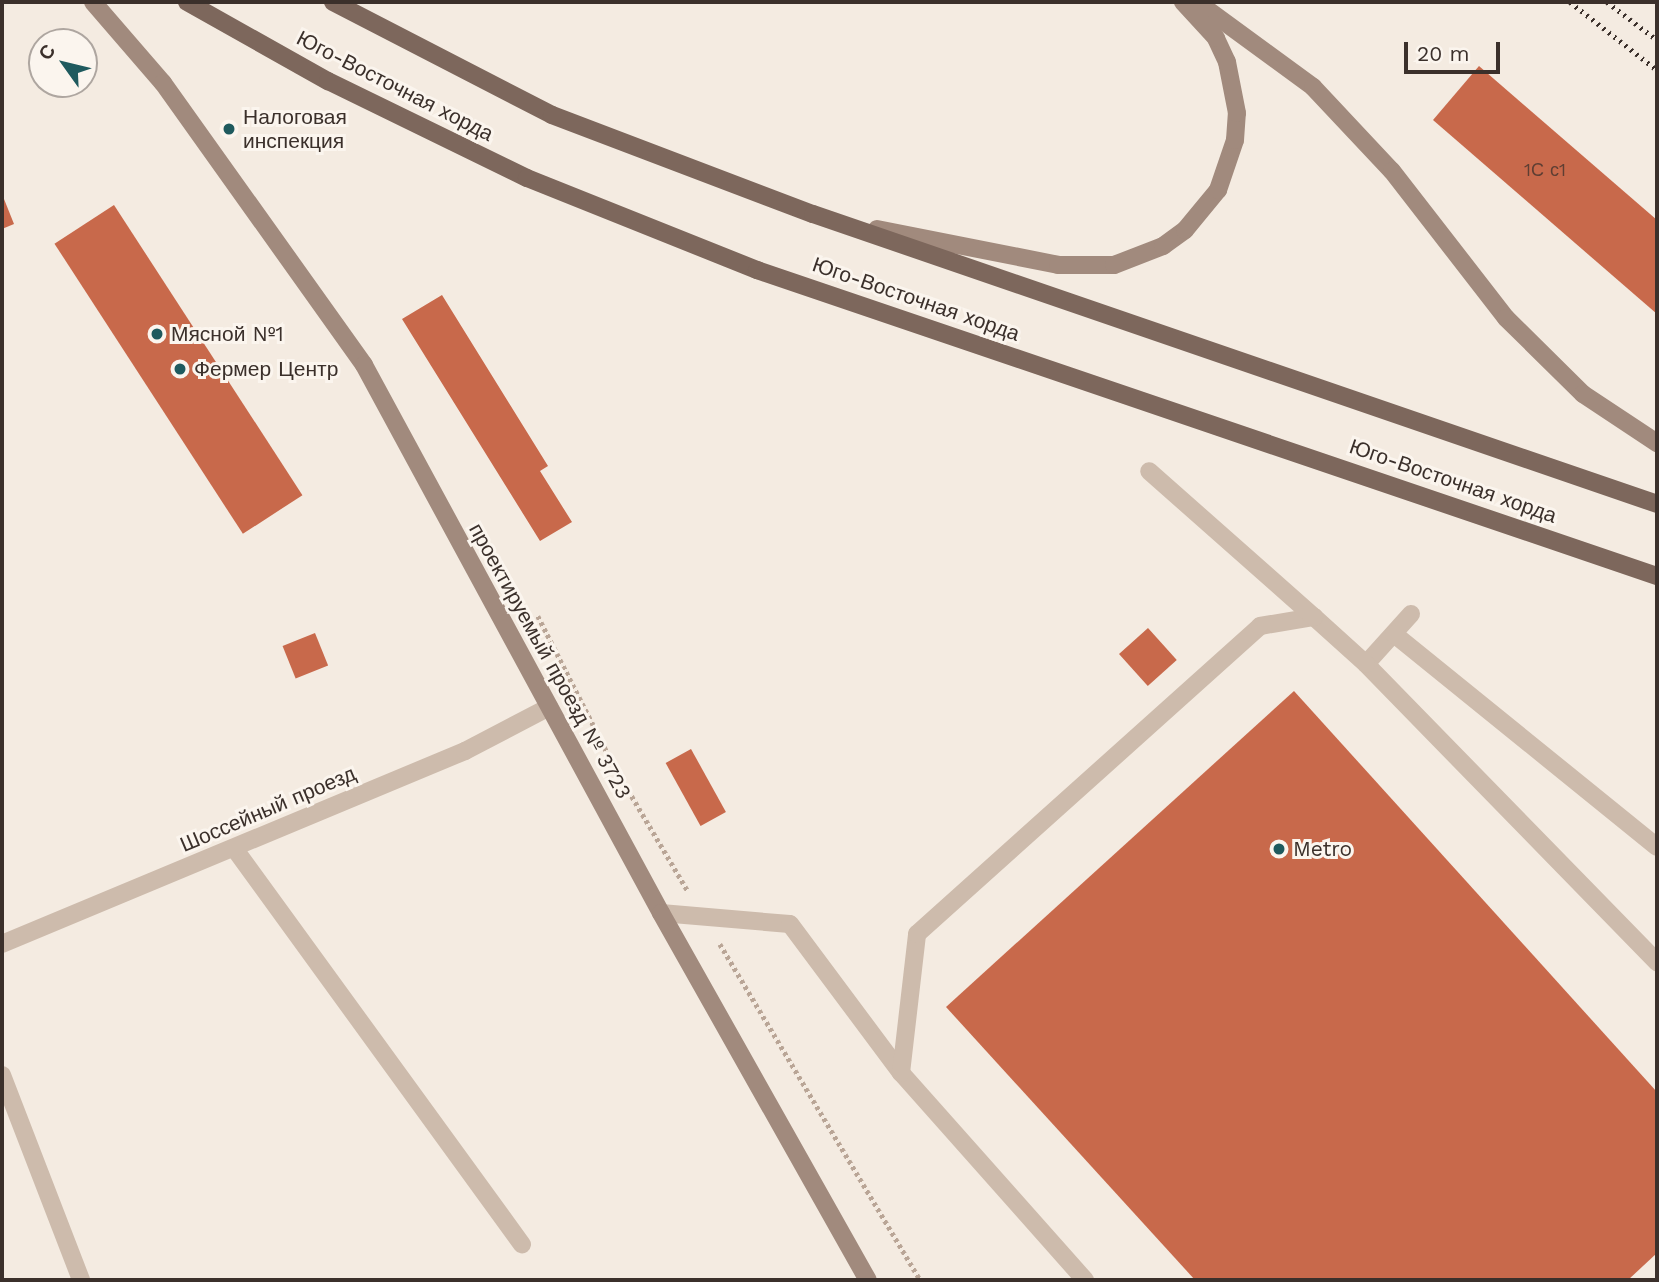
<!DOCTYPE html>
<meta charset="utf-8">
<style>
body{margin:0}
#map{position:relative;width:1659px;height:1282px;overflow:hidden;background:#f4ebe1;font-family:"Work Sans",sans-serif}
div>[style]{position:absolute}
.building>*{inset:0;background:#c8694b;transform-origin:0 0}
.path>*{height:4.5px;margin-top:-2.25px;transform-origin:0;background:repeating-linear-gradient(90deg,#b9a596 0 3.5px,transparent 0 7px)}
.lane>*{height:18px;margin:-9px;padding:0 9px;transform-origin:9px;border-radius:9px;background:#cdbbac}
.street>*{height:18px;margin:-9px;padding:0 9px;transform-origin:9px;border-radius:9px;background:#cdbbac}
.secondary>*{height:18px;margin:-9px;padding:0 9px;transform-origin:9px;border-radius:9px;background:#a18a7d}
.primary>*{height:18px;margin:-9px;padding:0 9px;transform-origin:9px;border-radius:9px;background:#7d675c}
.rail>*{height:5px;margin-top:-2.5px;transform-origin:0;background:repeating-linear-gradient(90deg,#3b302b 0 2px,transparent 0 7px)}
.dots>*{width:19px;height:19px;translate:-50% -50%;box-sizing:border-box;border:4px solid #fbf5ee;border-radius:50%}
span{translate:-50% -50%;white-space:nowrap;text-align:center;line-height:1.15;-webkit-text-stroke:6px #fbf5ee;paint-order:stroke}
.number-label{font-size:18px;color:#5e3e33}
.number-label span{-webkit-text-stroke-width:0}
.street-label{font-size:21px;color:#3b302b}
.poi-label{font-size:21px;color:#3b302b}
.left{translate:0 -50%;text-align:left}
.frame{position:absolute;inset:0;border:4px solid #3b302b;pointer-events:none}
.north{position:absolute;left:28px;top:28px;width:70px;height:70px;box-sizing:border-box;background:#fbf5ee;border:2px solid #aea6a0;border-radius:50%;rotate:304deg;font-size:19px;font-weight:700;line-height:28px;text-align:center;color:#3b302b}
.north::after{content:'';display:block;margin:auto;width:24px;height:32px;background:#1f5a5e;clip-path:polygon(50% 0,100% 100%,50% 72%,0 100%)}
.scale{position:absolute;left:1404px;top:42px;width:96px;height:32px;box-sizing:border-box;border:4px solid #3b302b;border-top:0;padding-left:9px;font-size:21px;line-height:24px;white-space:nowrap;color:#3b302b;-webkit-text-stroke:5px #fbf5ee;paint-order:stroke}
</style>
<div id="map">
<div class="building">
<div style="clip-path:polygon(1479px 66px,1657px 220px,1657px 314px,1433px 120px)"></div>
<div style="clip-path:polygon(2px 194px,14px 224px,2px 229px)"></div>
<div style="left:114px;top:205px;width:346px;height:71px;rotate:57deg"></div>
<div style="clip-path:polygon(442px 295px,548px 466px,540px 471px,572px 522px,540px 541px,402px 319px)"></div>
<div style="left:1148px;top:628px;width:43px;height:39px;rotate:48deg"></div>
<div style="left:315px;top:633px;width:35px;height:35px;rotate:68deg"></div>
<div style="clip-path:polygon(1294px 691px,1657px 1092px,1657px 1253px,1628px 1280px,1195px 1280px,946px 1007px)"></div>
<div style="left:691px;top:749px;width:72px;height:29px;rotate:61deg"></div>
</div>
<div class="path">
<div style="left:538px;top:616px;width:168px;rotate:63.1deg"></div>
<div style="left:614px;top:766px;width:145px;rotate:59.4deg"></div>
<div style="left:720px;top:944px;width:391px;rotate:59.2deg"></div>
</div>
<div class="lane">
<div style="left:1411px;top:614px;width:67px;rotate:132deg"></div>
<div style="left:1366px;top:664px;width:417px;rotate:45.7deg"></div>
<div style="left:1314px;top:617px;width:70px;rotate:42.1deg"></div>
<div style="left:1394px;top:634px;width:338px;rotate:39deg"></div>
<div style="left:234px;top:848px;width:490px;rotate:54deg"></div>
<div style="left:661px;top:913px;width:129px;rotate:4.9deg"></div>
<div style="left:790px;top:924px;width:186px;rotate:53.3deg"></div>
<div style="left:2px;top:1075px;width:220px;rotate:68.9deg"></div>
<div style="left:1085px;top:1280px;width:277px;rotate:-131.6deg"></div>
<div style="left:901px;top:1073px;width:140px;rotate:-83.4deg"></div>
<div style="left:917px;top:934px;width:461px;rotate:-41.9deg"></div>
<div style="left:1260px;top:626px;width:55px;rotate:-9.5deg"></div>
<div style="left:1314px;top:617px;width:220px;rotate:-138.5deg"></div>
</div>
<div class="street">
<div style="left:2px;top:944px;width:502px;rotate:-22.63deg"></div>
<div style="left:465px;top:751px;width:95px;rotate:-27.6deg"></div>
</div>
<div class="secondary">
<div style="left:93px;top:2px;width:107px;rotate:49.2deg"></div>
<div style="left:163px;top:83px;width:346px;rotate:54.5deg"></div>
<div style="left:364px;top:365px;width:623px;rotate:61.54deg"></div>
<div style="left:661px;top:913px;width:421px;rotate:60.6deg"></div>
<div style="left:1197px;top:2px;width:144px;rotate:36.2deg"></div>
<div style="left:1313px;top:87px;width:115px;rotate:46.8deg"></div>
<div style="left:1392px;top:171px;width:186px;rotate:52.2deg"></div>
<div style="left:1506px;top:318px;width:108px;rotate:44.6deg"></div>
<div style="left:1583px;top:394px;width:89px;rotate:33.5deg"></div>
<div style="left:877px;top:229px;width:185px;rotate:11.2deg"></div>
<div style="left:1058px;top:265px;width:56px"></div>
<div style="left:1114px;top:265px;width:53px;rotate:-21.2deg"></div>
<div style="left:1163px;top:246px;width:27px;rotate:-36deg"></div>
<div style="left:1185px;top:230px;width:52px;rotate:-50.5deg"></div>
<div style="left:1218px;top:190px;width:53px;rotate:-71.2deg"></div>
<div style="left:1235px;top:140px;width:27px;rotate:-86deg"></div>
<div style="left:1237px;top:113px;width:52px;rotate:-101.1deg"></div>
<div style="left:1227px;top:62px;width:26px;rotate:-115deg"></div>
<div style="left:1216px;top:38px;width:49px;rotate:-132.5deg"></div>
</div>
<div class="primary">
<div style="left:187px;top:2px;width:162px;rotate:29.3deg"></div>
<div style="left:328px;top:81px;width:221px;rotate:26deg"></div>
<div style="left:527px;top:178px;width:248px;rotate:21.8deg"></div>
<div style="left:757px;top:270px;width:951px;rotate:18.78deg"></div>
<div style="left:333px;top:2px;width:246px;rotate:27.3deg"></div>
<div style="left:552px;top:115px;width:279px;rotate:20.8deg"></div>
<div style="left:813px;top:214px;width:892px;rotate:18.96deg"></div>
</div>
<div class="rail">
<div style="left:1570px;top:2px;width:110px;rotate:38deg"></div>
<div style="left:1607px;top:2px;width:63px;rotate:37.2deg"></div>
</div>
<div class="dots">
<div style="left:229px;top:129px;background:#1f5a5e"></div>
<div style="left:157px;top:334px;background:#1f5a5e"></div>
<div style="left:180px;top:369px;background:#1f5a5e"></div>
<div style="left:1279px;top:849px;background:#1f5a5e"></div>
</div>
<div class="number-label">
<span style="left:1545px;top:170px">1С с1</span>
</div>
<div class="street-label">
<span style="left:395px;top:86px;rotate:27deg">Юго-Восточная хорда</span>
<span style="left:916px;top:299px;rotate:19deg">Юго-Восточная хорда</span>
<span style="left:1453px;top:481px;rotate:19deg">Юго-Восточная хорда</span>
<span style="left:550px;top:661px;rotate:61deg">проектируемый проезд № 3723</span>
<span style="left:268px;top:809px;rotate:-23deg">Шоссейный проезд</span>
</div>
<div class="poi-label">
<span class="left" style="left:243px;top:129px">Налоговая<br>инспекция</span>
<span class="left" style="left:171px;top:334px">Мясной №1</span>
<span class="left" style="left:194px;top:369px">Фермер Центр</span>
<span class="left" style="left:1293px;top:849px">Metro</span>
</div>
<div class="frame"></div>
<div class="north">С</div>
<div class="scale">20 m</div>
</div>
